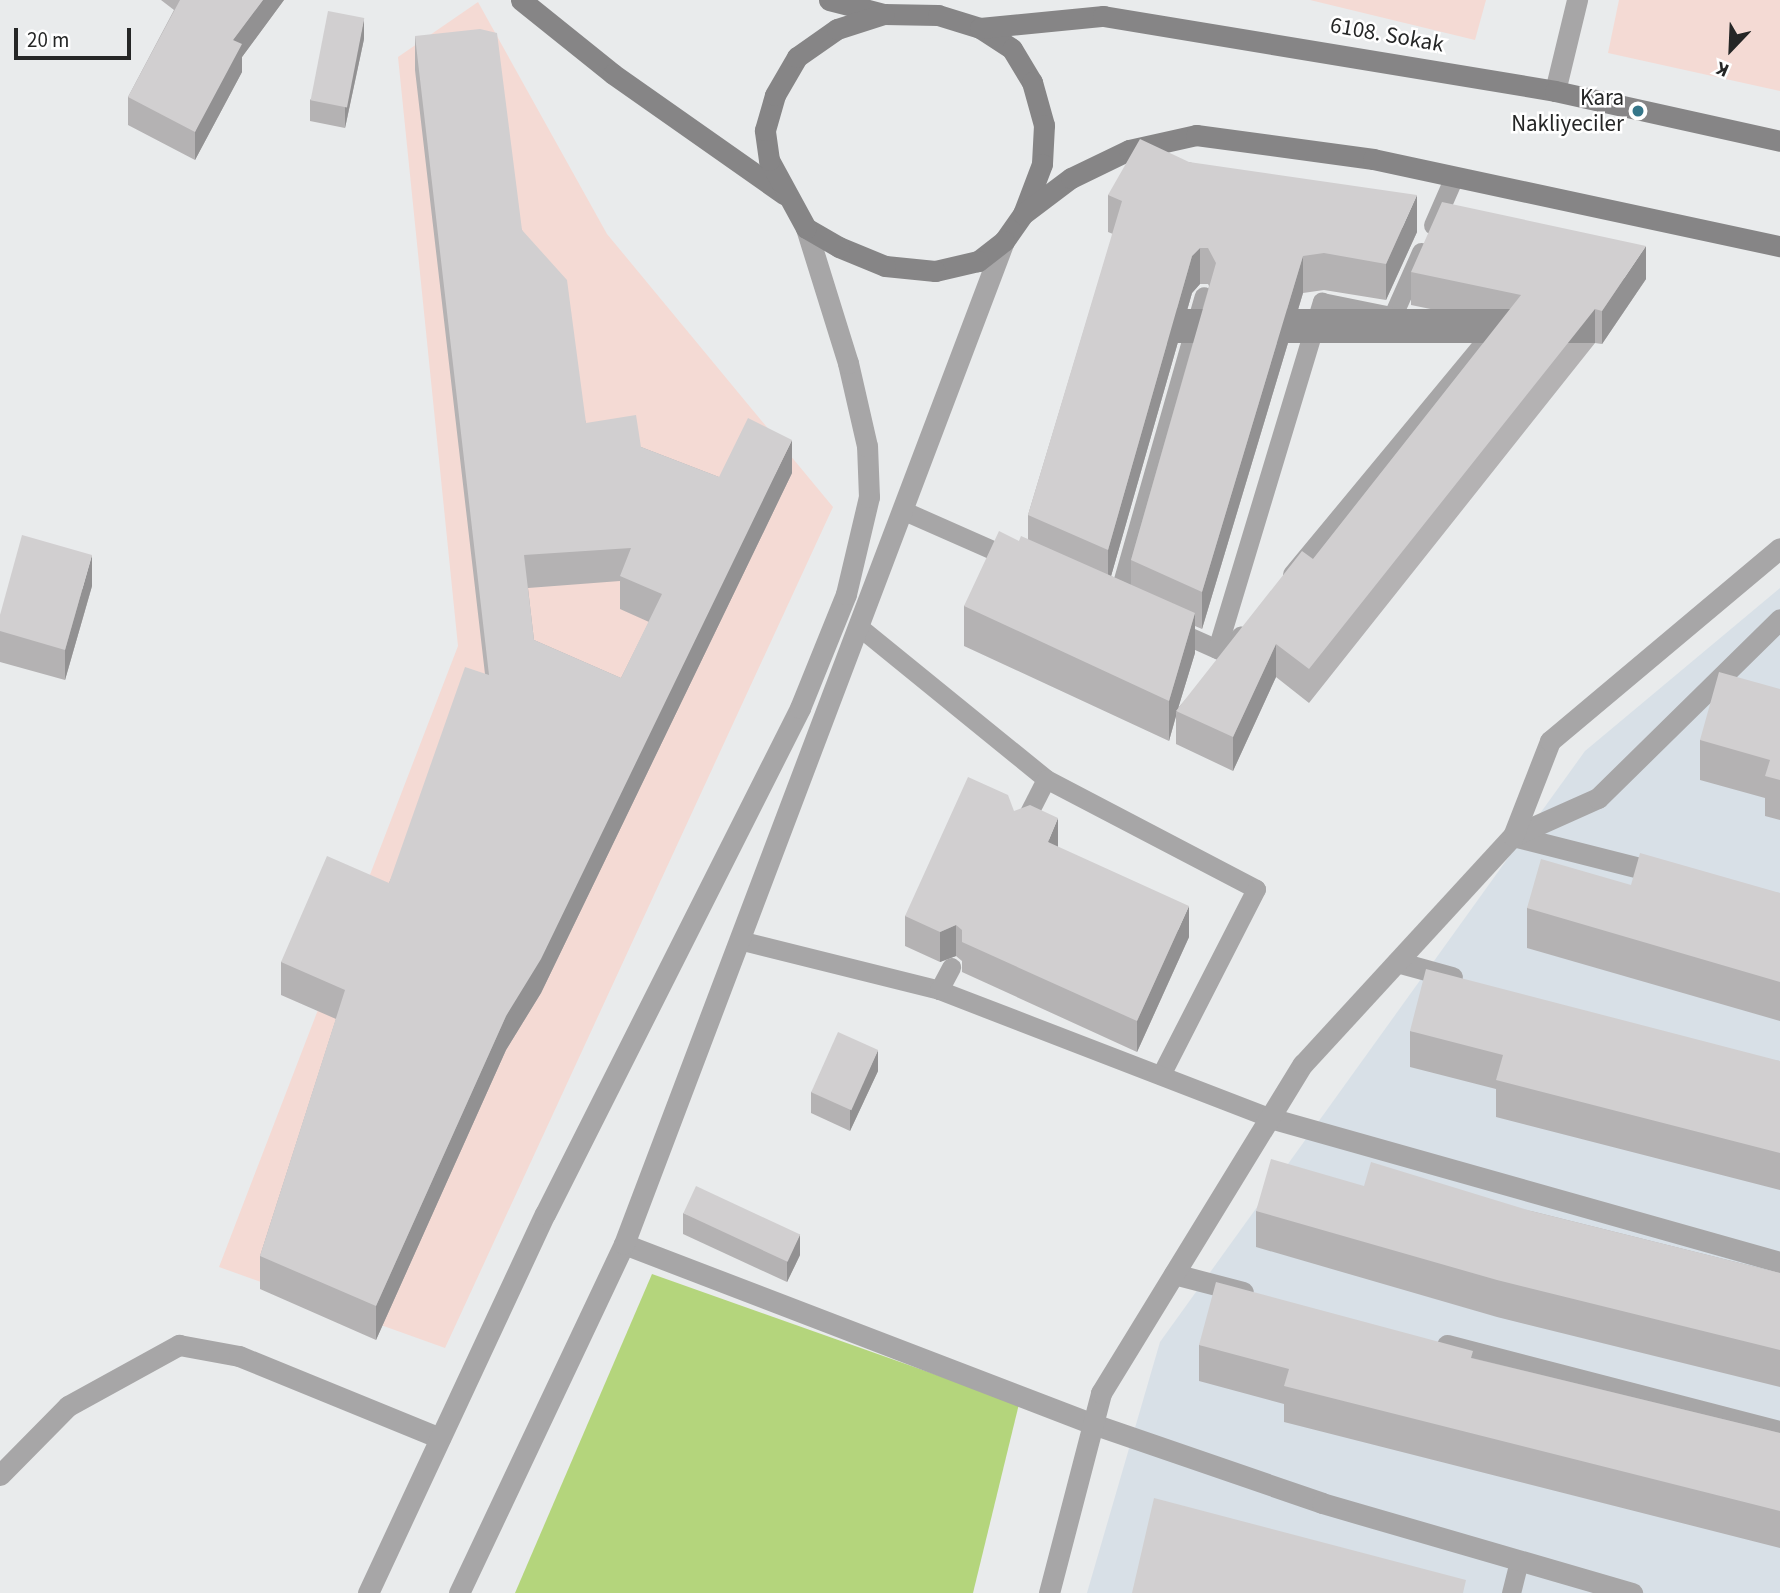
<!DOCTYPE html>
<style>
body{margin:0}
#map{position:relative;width:1780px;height:1593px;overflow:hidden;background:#e9ebec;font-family:"Source Sans 3",sans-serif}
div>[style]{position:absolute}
.built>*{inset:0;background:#d8e0e7}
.industrial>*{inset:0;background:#f4dad4}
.green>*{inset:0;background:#b4d57c}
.service>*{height:19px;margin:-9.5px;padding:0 9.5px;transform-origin:9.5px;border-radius:9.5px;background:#a7a6a7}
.minor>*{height:21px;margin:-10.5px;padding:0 10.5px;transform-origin:10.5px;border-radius:10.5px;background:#a7a6a7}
.tertiary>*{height:21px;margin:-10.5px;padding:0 10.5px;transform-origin:10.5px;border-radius:10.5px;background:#a7a6a7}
.secondary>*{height:21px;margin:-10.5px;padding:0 10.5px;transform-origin:10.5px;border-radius:10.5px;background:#868586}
.wall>*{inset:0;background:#b4b2b3}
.shaded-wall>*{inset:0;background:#929192;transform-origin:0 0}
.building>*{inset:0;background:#d1cfd0;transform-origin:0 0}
.dots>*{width:19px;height:19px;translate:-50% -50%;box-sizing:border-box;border:4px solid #fff;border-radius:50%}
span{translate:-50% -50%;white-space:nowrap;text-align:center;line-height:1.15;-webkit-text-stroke:5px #fff;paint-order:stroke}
.street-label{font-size:23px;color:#252626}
.poi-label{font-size:23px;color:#252626}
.right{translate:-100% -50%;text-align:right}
.north{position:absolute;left:1696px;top:14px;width:70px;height:70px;-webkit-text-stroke:5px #fff;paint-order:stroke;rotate:203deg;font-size:19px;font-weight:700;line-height:28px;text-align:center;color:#252626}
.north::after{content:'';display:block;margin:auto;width:24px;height:32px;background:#252626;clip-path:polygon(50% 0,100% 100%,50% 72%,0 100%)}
.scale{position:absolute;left:14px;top:28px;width:117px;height:32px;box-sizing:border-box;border:4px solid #252626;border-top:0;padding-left:9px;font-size:21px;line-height:24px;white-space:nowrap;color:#252626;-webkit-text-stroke:5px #fff;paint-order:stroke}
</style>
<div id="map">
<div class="built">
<div style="clip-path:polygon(1780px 588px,1780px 1593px,1087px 1593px,1160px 1342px,1585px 751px)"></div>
</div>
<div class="industrial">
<div style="clip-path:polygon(1310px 0,1486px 0,1475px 40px)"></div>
<div style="clip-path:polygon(1619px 0,1780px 0,1780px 91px,1608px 53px)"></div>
<div style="clip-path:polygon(478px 2px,607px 234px,833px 507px,445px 1348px,219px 1267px,458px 646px,398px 57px)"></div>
</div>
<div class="green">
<div style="clip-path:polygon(652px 1274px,1019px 1404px,973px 1593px,515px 1593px)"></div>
</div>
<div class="service">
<div style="left:1433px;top:225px;width:52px;rotate:-66.4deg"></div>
<div style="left:1393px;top:315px;width:69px;rotate:-66deg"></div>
<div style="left:902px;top:510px;width:121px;rotate:23.8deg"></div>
<div style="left:1116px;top:604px;width:320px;rotate:-74.1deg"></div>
<div style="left:858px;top:626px;width:242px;rotate:39.1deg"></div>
<div style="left:1046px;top:779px;width:57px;rotate:117deg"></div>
<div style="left:1172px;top:629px;width:59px;rotate:24deg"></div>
<div style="left:1226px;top:653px;width:23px;rotate:-50deg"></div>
<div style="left:1217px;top:649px;width:363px;rotate:-73.2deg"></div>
<div style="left:1322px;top:302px;width:170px;rotate:11.5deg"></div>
<div style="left:1489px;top:336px;width:309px;rotate:129.6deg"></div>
<div style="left:1046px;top:779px;width:237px;rotate:27.6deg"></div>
<div style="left:1256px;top:889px;width:209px;rotate:117.1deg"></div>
<div style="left:739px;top:940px;width:206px;rotate:14deg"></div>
<div style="left:939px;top:990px;width:355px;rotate:21.1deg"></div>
<div style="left:939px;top:990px;width:26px;rotate:-62deg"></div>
<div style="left:1511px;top:1593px;width:34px;rotate:-76deg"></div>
</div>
<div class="minor">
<div style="left:1555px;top:91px;width:94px;rotate:-76.4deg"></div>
<div style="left:1513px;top:836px;width:155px;rotate:14.2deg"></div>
<div style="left:1397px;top:962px;width:57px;rotate:15.3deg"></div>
<div style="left:1270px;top:1118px;width:530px;rotate:15.77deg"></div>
<div style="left:1174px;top:1274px;width:71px;rotate:14.6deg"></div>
<div style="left:1447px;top:1345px;width:344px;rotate:14.5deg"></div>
<div style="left:0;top:1475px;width:97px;rotate:-45.4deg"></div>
<div style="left:68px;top:1406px;width:127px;rotate:-28.8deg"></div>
<div style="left:179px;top:1345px;width:61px;rotate:10.4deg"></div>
<div style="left:239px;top:1356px;width:217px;rotate:22.2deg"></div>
</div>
<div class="tertiary">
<div style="left:1513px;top:836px;width:93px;rotate:-24.1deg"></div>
<div style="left:1598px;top:798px;width:255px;rotate:-44.5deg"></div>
<div style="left:624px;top:1244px;width:502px;rotate:21deg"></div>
<div style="left:1093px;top:1424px;width:242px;rotate:19deg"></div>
<div style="left:1322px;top:1503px;width:323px;rotate:16.2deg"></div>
<div style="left:368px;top:1593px;width:418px;rotate:-65deg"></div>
<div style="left:545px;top:1214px;width:567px;rotate:-63.25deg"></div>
<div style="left:800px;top:708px;width:123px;rotate:-68deg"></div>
<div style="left:846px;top:594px;width:100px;rotate:-76.7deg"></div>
<div style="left:869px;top:497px;width:51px;rotate:-92.2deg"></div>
<div style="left:867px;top:446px;width:85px;rotate:-102.9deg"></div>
<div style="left:848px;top:363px;width:141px;rotate:-107.3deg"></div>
<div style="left:459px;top:1593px;width:386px;rotate:-64.7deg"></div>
<div style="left:624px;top:1244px;width:1073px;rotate:-69.25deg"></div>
<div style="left:1049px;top:1593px;width:207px;rotate:-75.4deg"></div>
<div style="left:1101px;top:1393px;width:386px;rotate:-58.5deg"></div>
<div style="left:1303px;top:1064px;width:310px;rotate:-47.4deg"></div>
<div style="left:1513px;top:836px;width:102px;rotate:-68.7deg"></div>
<div style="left:1550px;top:741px;width:300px;rotate:-40deg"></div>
</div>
<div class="secondary">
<div style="left:521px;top:0;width:118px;rotate:38.8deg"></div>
<div style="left:613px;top:74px;width:209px;rotate:35.1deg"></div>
<div style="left:829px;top:0;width:57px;rotate:14.3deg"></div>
<div style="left:884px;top:14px;width:54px;rotate:1.1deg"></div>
<div style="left:938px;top:15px;width:44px;rotate:17.2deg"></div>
<div style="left:980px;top:28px;width:38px;rotate:33deg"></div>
<div style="left:1012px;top:49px;width:39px;rotate:59deg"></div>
<div style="left:1032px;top:82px;width:45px;rotate:74.4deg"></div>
<div style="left:1044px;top:125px;width:39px;rotate:93deg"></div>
<div style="left:1042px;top:164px;width:53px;rotate:110.8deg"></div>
<div style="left:1023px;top:214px;width:33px;rotate:125deg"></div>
<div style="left:1004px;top:241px;width:33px;rotate:142deg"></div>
<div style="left:978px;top:261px;width:44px;rotate:166.9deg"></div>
<div style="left:935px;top:271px;width:50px;rotate:-174.3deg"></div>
<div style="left:885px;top:266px;width:50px;rotate:-157.6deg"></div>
<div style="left:839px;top:247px;width:38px;rotate:-150deg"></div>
<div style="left:806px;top:228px;width:77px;rotate:-118.6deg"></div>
<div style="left:769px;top:160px;width:30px;rotate:-98deg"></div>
<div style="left:765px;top:130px;width:36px;rotate:-74deg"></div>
<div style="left:775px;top:95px;width:44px;rotate:-59.9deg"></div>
<div style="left:797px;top:57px;width:49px;rotate:-35deg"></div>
<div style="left:837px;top:29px;width:49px;rotate:-17.7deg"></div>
<div style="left:980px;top:28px;width:124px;rotate:-5.6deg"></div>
<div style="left:1103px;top:16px;width:458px;rotate:9.4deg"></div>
<div style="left:1555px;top:91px;width:230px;rotate:12.5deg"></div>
<div style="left:1023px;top:214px;width:60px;rotate:-36.9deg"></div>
<div style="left:1071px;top:178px;width:64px;rotate:-25.8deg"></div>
<div style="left:1129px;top:150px;width:69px;rotate:-12.6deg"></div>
<div style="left:1196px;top:135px;width:179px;rotate:7.7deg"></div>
<div style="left:1373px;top:159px;width:416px;rotate:12.1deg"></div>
</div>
<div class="wall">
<div style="clip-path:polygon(161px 0,284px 0,242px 57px,242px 72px,195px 160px,128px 125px,128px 97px,174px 10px)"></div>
<div style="clip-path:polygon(evenodd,415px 36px,522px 230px,586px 423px,641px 447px,719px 477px,792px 473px,541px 993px,506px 1050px,376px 1340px,260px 1289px,260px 1256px,336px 1019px,281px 995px,281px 962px,389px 883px,485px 674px,415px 70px,415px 36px,620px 581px,620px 609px,649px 622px,621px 678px,534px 640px,528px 588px,620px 581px)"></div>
<div style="clip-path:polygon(364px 39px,345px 128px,310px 121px,310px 100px)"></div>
<div style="clip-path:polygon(evenodd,1189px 162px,1417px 232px,1386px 300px,1324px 290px,1303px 293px,1202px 629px,1195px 626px,1195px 653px,1178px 708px,1313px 559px,1499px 323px,1411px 305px,1411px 272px,1646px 279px,1602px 344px,1595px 343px,1309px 703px,1276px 677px,1233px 771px,1176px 744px,1176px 716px,1169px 741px,964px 646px,964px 606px,1019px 541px,1028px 539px,1028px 515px,1113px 234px,1108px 232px,1108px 195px,1189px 162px,1200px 284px,1208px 284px,1209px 286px,1131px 560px,1131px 585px,1111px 576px,1192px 293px,1200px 284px)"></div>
<div style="clip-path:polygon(92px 586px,65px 680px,0 662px,0 615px)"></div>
<div style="clip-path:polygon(1780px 689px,1780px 820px,1765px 816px,1765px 798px,1700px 780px,1700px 740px)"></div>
<div style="clip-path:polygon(1014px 811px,1058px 847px,1189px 937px,1137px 1052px,962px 972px,962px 961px,956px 956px,940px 962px,905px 946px,905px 916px)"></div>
<div style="clip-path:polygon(1631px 885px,1780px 893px,1780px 1021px,1527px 948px,1527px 908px)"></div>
<div style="clip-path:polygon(1410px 1031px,1780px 1061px,1780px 1190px,1496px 1117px,1496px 1089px,1410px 1067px)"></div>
<div style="clip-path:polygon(878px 1071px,850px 1131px,811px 1113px,811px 1092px)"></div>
<div style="clip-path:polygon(1364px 1186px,1531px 1211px,1780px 1273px,1780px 1387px,1497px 1317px,1256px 1247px,1256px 1211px)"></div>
<div style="clip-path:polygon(683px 1213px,800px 1255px,787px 1282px,683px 1234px)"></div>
<div style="clip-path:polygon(1199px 1345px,1473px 1358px,1780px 1433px,1780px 1548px,1284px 1422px,1284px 1404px,1199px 1381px)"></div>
</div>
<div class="shaded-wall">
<div style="clip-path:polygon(263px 0,284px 0,242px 57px,242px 72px,195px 160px,195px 132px,233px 40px)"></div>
<div style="clip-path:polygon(364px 18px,364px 39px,345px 128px,345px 107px)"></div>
<div style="clip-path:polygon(1417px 195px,1417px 232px,1386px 300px,1386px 264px)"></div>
<div style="clip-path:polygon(1646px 246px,1646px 279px,1602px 344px,1602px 311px)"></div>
<div style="clip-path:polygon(1200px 248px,1200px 284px,1192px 293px,1108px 587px,1108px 550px,1192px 256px)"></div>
<div style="clip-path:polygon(1303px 256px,1303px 293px,1202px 629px,1202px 592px)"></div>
<div style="left:1595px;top:309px;width:34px;height:460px;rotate:90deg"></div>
<div style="clip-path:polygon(792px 440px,792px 473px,541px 993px,506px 1050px,376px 1340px,376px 1306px,506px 1016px)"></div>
<div style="clip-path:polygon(92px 555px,92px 586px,65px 680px,65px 650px)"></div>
<div style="clip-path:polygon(1195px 613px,1195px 653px,1177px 712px,1176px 711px,1176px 716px,1169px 741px,1169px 701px)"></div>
<div style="clip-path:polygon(1276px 644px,1276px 677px,1233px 771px,1233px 737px)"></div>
<div style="clip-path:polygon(1058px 818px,1058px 849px,1048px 842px)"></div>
<div style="clip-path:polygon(1189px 906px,1189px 937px,1137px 1052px,1137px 1021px)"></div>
<div style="clip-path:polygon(956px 925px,956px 956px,940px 962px,940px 932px)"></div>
<div style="clip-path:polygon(878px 1050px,878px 1071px,850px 1131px,850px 1110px)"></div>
<div style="clip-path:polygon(800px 1234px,800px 1255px,787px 1282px,787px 1261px)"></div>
</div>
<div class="building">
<div style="clip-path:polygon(180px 0,263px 0,233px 40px,242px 44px,195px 132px,128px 97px)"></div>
<div style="left:328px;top:11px;width:37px;height:91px;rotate:11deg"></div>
<div style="clip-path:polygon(evenodd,480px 29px,497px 33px,522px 230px,567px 280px,586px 423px,636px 415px,641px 447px,719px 477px,748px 418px,792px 440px,541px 959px,506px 1016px,376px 1306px,260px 1256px,345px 990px,281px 962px,327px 856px,389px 883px,465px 667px,489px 675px,415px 36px,480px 29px,631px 548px,620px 576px,662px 594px,621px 678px,534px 640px,524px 555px,631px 548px)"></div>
<div style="clip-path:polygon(1140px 139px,1189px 162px,1417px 195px,1386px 264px,1324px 253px,1303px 256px,1202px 592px,1131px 560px,1216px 263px,1208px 248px,1200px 248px,1192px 256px,1108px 550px,1028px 515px,1122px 201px,1108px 195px)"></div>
<div style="clip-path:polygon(1442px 202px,1646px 246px,1602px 311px,1595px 309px,1309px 669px,1276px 644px,1233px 737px,1176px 711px,1302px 551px,1313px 559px,1521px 295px,1411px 272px)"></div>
<div style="clip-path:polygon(999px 531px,1019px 541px,1021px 536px,1195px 613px,1169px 701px,964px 606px)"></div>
<div style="clip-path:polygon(22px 535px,92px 555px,65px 650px,0 631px,0 615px)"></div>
<div style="clip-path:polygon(1719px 672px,1780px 689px,1780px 780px,1765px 776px,1770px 760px,1700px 740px)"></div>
<div style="clip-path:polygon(968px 777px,1008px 795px,1014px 811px,1030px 805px,1058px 818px,1048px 842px,1189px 906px,1137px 1021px,962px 942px,962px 930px,956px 925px,940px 932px,905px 916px)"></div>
<div style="clip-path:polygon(1640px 853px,1780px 893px,1780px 982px,1527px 908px,1541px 859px,1631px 885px)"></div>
<div style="clip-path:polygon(1426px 969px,1780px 1061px,1780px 1153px,1496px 1080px,1503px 1055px,1410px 1031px)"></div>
<div style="left:838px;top:1032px;width:44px;height:66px;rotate:24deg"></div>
<div style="clip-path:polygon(1271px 1159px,1364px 1186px,1371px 1162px,1531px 1211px,1780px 1273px,1780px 1350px,1497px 1280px,1256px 1211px)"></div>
<div style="left:696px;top:1186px;width:115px;height:30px;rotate:25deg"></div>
<div style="clip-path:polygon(1216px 1282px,1473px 1351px,1471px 1358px,1780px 1433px,1780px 1511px,1284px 1386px,1289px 1369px,1199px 1345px)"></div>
<div style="clip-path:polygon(1154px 1498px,1466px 1580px,1463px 1593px,1132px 1593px)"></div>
</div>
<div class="dots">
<div style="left:1638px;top:111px;background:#357689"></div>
</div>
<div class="street-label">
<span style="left:1387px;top:35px;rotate:10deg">6108. Sokak</span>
</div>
<div class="poi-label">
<span class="right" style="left:1624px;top:111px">Kara<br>Nakliyeciler</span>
</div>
<div class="north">K</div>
<div class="scale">20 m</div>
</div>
